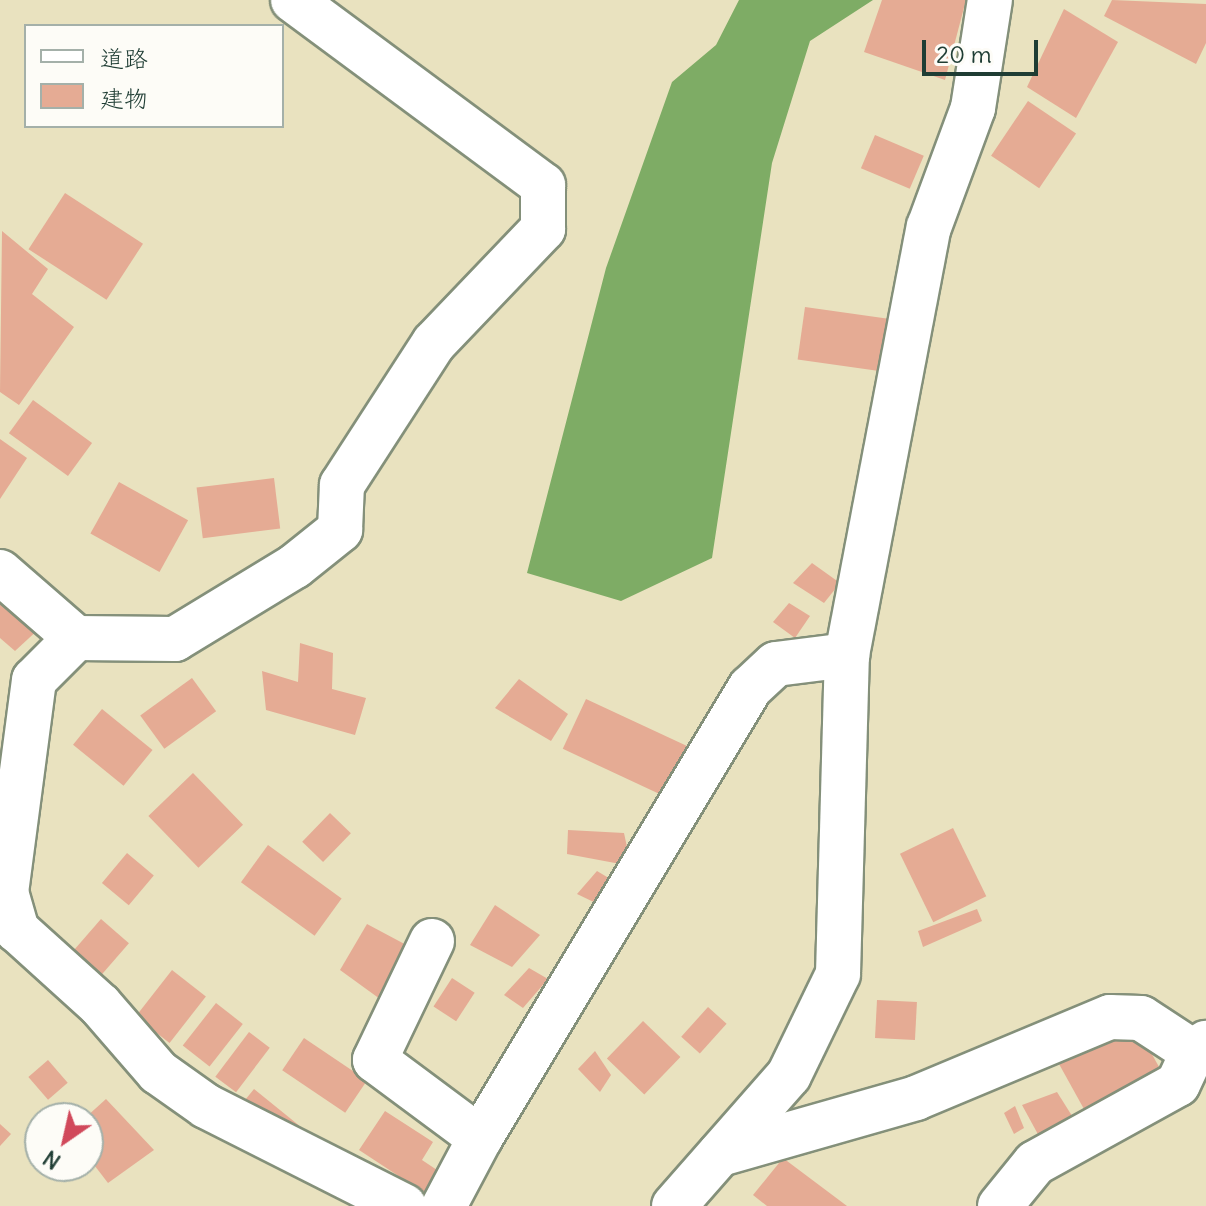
<!DOCTYPE html>
<meta charset="utf-8">
<style>
body{margin:0}
#map{position:relative;width:1206px;height:1206px;overflow:hidden;background:#e9e2bf;font-family:Delius,"Klee One",sans-serif}
div>[style]{position:absolute}
.forest>*{inset:0;background:#7eac65}
.building>*{inset:0;background:#e5ab94;transform-origin:0 0}
.roads{filter:drop-shadow(2px 0 #84907a) drop-shadow(-2px 0 #84907a) drop-shadow(0 2px #84907a) drop-shadow(0 -2px #84907a)}
.minor>*{height:44px;margin:-22px;padding:0 22px;transform-origin:22px;border-radius:22px;background:#fff}
span{translate:-50% -50%;white-space:nowrap;text-align:center;line-height:1.15;-webkit-text-stroke:8px #fdfcf7;paint-order:stroke}
.legend{position:absolute;left:24px;top:24px;width:260px;height:104px;box-sizing:border-box;background:#fdfcf7;border:2px solid #a4b0a9;margin:0;padding:10px 14px;list-style:none;font-size:24px;color:#1f3d34}
.legend li{display:flex;align-items:center;gap:16px;height:40px}
.legend b{width:40px;border:2px solid #a4b0a9}
.north{position:absolute;left:24px;top:1102px;width:80px;height:80px;box-sizing:border-box;background:#fdfcf7;border:2px solid #a4b0a9;border-radius:50%;rotate:214deg;font-size:22px;font-weight:700;line-height:32px;text-align:center;color:#1f3d34}
.north::after{content:'';display:block;margin:auto;width:28px;height:36px;background:#d1495b;clip-path:polygon(50% 0,100% 100%,50% 72%,0 100%)}
.scale{position:absolute;left:922px;top:40px;width:116px;height:36px;box-sizing:border-box;border:4px solid #1f3d34;border-top:0;padding-left:10px;font-size:24px;line-height:28px;white-space:nowrap;color:#1f3d34;-webkit-text-stroke:6px #fdfcf7;paint-order:stroke}
</style>
<div id="map">
<div class="forest">
<div style="clip-path:polygon(739px 0,873px 0,810px 41px,772px 163px,712px 558px,621px 601px,527px 573px,606px 268px,672px 82px,716px 45px)"></div>
</div>
<div class="building">
<div style="clip-path:polygon(882px 0,966px 0,945px 80px,864px 52px)"></div>
<div style="clip-path:polygon(1112px 0,1206px 4px,1206px 43px,1196px 64px,1104px 16px)"></div>
<div style="clip-path:polygon(1064px 9px,1118px 42px,1076px 118px,1027px 87px)"></div>
<div style="left:1028px;top:101px;width:58px;height:66px;rotate:34deg"></div>
<div style="left:875px;top:135px;width:53px;height:36px;rotate:23deg"></div>
<div style="left:65px;top:193px;width:93px;height:67px;rotate:33deg"></div>
<div style="clip-path:polygon(2px 231px,48px 269px,32px 294px,74px 327px,19px 405px,0 392px)"></div>
<div style="left:805px;top:307px;width:84px;height:53px;rotate:8deg"></div>
<div style="left:33px;top:400px;width:73px;height:41px;rotate:36deg"></div>
<div style="clip-path:polygon(0 439px,27px 458px,0 499px)"></div>
<div style="left:274px;top:478px;width:51px;height:78px;rotate:83deg"></div>
<div style="left:119px;top:482px;width:79px;height:59px;rotate:29deg"></div>
<div style="clip-path:polygon(812px 563px,840px 583px,824px 603px,793px 583px)"></div>
<div style="clip-path:polygon(0 597px,41px 627px,15px 651px,0 638px)"></div>
<div style="clip-path:polygon(789px 603px,810px 616px,795px 638px,773px 622px)"></div>
<div style="clip-path:polygon(300px 643px,333px 653px,332px 689px,366px 698px,355px 735px,266px 710px,262px 671px,298px 682px)"></div>
<div style="left:192px;top:678px;width:41px;height:64px;rotate:54deg"></div>
<div style="clip-path:polygon(519px 679px,568px 714px,551px 741px,495px 708px)"></div>
<div style="left:586px;top:699px;width:118px;height:55px;rotate:25deg"></div>
<div style="left:102px;top:709px;width:65px;height:46px;rotate:39deg"></div>
<div style="left:193px;top:773px;width:72px;height:62px;rotate:46deg"></div>
<div style="left:330px;top:813px;width:29px;height:40px;rotate:44deg"></div>
<div style="left:953px;top:828px;width:76px;height:59px;rotate:64deg"></div>
<div style="clip-path:polygon(568px 830px,624px 833px,631px 866px,567px 854px)"></div>
<div style="left:268px;top:845px;width:91px;height:46px;rotate:36deg"></div>
<div style="left:127px;top:853px;width:35px;height:39px;rotate:40deg"></div>
<div style="clip-path:polygon(597px 871px,617px 883px,602px 906px,577px 894px)"></div>
<div style="clip-path:polygon(495px 905px,540px 935px,512px 967px,470px 945px)"></div>
<div style="clip-path:polygon(977px 909px,982px 921px,923px 947px,918px 931px)"></div>
<div style="left:101px;top:919px;width:37px;height:55px;rotate:41deg"></div>
<div style="clip-path:polygon(367px 924px,412px 948px,380px 999px,340px 970px)"></div>
<div style="clip-path:polygon(529px 968px,548px 979px,523px 1008px,504px 995px)"></div>
<div style="left:172px;top:970px;width:43px;height:59px;rotate:38deg"></div>
<div style="left:452px;top:978px;width:27px;height:34px;rotate:33deg"></div>
<div style="left:877px;top:1000px;width:40px;height:38px;rotate:3deg"></div>
<div style="left:216px;top:1003px;width:34px;height:54px;rotate:38deg"></div>
<div style="left:708px;top:1007px;width:25px;height:40px;rotate:42deg"></div>
<div style="left:1133px;top:1020px;width:60px;height:86px;rotate:61deg"></div>
<div style="left:643px;top:1021px;width:52px;height:52px;rotate:44deg"></div>
<div style="left:249px;top:1032px;width:26px;height:56px;rotate:37deg"></div>
<div style="left:304px;top:1038px;width:76px;height:39px;rotate:34deg"></div>
<div style="clip-path:polygon(595px 1051px,611px 1075px,600px 1092px,578px 1069px)"></div>
<div style="left:48px;top:1060px;width:30px;height:26px;rotate:49deg"></div>
<div style="left:254px;top:1089px;width:58px;height:27px;rotate:39deg"></div>
<div style="clip-path:polygon(1057px 1092px,1074px 1119px,1040px 1138px,1022px 1105px)"></div>
<div style="clip-path:polygon(106px 1099px,154px 1150px,108px 1183px,88px 1157px,85px 1118px)"></div>
<div style="clip-path:polygon(1015px 1106px,1024px 1128px,1014px 1134px,1004px 1113px)"></div>
<div style="clip-path:polygon(385px 1111px,433px 1142px,422px 1160px,440px 1172px,426px 1194px,359px 1150px)"></div>
<div style="clip-path:polygon(0 1124px,11px 1134px,0 1146px)"></div>
<div style="clip-path:polygon(783px 1158px,847px 1206px,767px 1206px,753px 1195px)"></div>
</div>
<div class="roads">
<div class="minor">
<div style="left:0;top:572px;width:101px;rotate:41deg"></div>
<div style="left:76px;top:638px;width:99px;rotate:0.6deg"></div>
<div style="left:175px;top:639px;width:140px;rotate:-31.3deg"></div>
<div style="left:295px;top:566px;width:58px;rotate:-38.7deg"></div>
<div style="left:340px;top:530px;width:45px;rotate:-87.5deg"></div>
<div style="left:342px;top:485px;width:169px;rotate:-57.1deg"></div>
<div style="left:434px;top:343px;width:158px;rotate:-46.3deg"></div>
<div style="left:543px;top:229px;width:44px;rotate:-90deg"></div>
<div style="left:543px;top:185px;width:311px;rotate:-143.5deg"></div>
<div style="left:76px;top:638px;width:59px;rotate:135deg"></div>
<div style="left:34px;top:680px;width:214px;rotate:97.5deg"></div>
<div style="left:6px;top:892px;width:40px;rotate:74deg"></div>
<div style="left:17px;top:930px;width:112px;rotate:42.1deg"></div>
<div style="left:100px;top:1005px;width:89px;rotate:49.1deg"></div>
<div style="left:158px;top:1072px;width:59px;rotate:35.3deg"></div>
<div style="left:206px;top:1106px;width:222px;rotate:26.8deg"></div>
<div style="left:432px;top:941px;width:132px;rotate:115.6deg"></div>
<div style="left:375px;top:1060px;width:131px;rotate:36.6deg"></div>
<div style="left:480px;top:1138px;width:77px;rotate:117.9deg"></div>
<div style="left:480px;top:1138px;width:525px;rotate:-59.04deg"></div>
<div style="left:750px;top:688px;width:35px;rotate:-43deg"></div>
<div style="left:776px;top:664px;width:72px;rotate:-7.2deg"></div>
<div style="left:720px;top:1154px;width:204px;rotate:-15.9deg"></div>
<div style="left:916px;top:1098px;width:210px;rotate:-22.7deg"></div>
<div style="left:1110px;top:1017px;width:31px;rotate:2deg"></div>
<div style="left:1141px;top:1018px;width:62px;rotate:33.2deg"></div>
<div style="left:1193px;top:1052px;width:16px;rotate:-35deg"></div>
<div style="left:674px;top:1206px;width:174px;rotate:-48.7deg"></div>
<div style="left:789px;top:1075px;width:112px;rotate:-64.1deg"></div>
<div style="left:838px;top:974px;width:319px;rotate:-88.4deg"></div>
<div style="left:847px;top:655px;width:436px;rotate:-79.2deg"></div>
<div style="left:929px;top:227px;width:127px;rotate:-69.7deg"></div>
<div style="left:973px;top:108px;width:109px;rotate:-81.1deg"></div>
<div style="left:1000px;top:1206px;width:55px;rotate:-50.9deg"></div>
<div style="left:1035px;top:1163px;width:163px;rotate:-28.9deg"></div>
<div style="left:1178px;top:1084px;width:35px;rotate:-65deg"></div>
</div>
</div>
<ul class="legend">
<li><b style="height:10px;background:#fff"></b>道路</li>
<li><b style="height:22px;background:#e5ab94"></b>建物</li>
</ul>
<div class="north">N</div>
<div class="scale">20 m</div>
</div>
